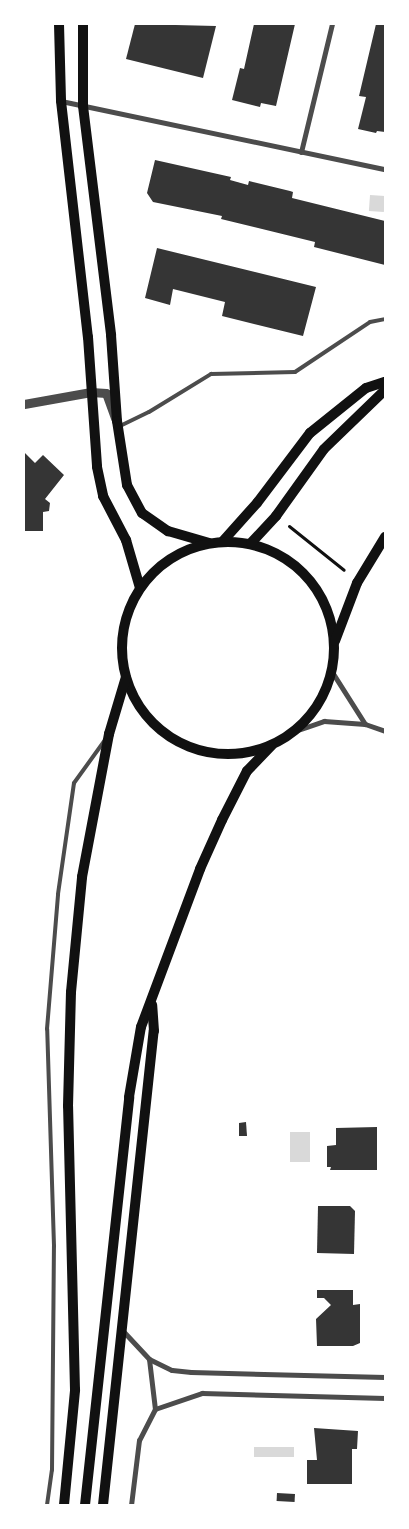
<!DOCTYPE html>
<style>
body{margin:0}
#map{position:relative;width:409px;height:1529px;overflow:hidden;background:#fff;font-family:"Archivo Narrow",sans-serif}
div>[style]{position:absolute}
.water>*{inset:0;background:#d9d9d9;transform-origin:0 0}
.building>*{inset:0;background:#353535;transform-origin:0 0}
.path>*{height:3px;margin:-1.5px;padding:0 1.5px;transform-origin:1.5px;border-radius:1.5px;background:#111}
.service>*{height:4px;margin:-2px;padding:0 2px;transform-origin:2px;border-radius:2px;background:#4c4c4c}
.minor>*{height:5px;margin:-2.5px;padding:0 2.5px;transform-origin:2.5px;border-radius:2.5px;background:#4c4c4c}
.tertiary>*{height:9px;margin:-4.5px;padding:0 4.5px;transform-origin:4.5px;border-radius:4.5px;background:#4c4c4c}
.secondary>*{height:10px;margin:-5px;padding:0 5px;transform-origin:5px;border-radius:5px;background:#111}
.secondary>.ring{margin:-5px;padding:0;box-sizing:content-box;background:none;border:10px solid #111;border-radius:50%}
span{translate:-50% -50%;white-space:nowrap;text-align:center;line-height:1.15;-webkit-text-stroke:5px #fff;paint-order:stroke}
.frame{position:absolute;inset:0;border:25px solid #fff;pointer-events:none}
</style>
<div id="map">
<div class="water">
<div style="left:370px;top:195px;width:15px;height:16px;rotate:4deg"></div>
<div style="left:290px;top:1132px;width:20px;height:30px"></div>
<div style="left:254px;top:1447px;width:40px;height:10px"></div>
</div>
<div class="building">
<div style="clip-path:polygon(135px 24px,216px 26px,203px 78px,126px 59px)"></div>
<div style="clip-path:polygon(254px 24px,295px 24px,276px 106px,261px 103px,260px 107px,232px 100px,240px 68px,244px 69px)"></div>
<div style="clip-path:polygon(376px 24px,385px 24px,385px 132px,377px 131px,376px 133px,358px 129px,366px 97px,359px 96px)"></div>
<div style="clip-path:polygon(155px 160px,231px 177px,230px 180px,248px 185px,249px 181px,290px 191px,293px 192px,292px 198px,385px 221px,385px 265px,314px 247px,315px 242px,221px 219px,222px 216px,153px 202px,147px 193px)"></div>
<div style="clip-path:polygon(157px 248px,316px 287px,303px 336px,222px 316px,225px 302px,173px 289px,170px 305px,145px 298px)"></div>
<div style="clip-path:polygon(24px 452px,35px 463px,43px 455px,64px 475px,45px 499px,50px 503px,49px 511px,43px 512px,43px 531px,24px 531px)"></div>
<div style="clip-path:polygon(246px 1122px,247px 1136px,239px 1136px,239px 1123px)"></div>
<div style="clip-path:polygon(377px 1127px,377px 1170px,330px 1170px,331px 1167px,327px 1167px,327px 1146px,336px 1145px,336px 1128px)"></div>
<div style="clip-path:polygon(318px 1206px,350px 1206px,355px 1211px,354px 1254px,317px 1253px)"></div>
<div style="clip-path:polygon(317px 1290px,353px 1290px,353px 1305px,360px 1304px,360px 1343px,353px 1346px,317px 1346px,316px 1319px,331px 1305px,324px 1298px,317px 1298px)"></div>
<div style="clip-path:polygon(314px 1428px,358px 1431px,357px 1449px,352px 1449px,352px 1484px,307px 1484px,307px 1460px,317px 1460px)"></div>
<div style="left:277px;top:1493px;width:18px;height:8px;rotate:3deg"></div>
</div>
<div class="path">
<div style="left:289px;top:526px;width:70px;rotate:38.7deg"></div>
</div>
<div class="service">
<div style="left:120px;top:426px;width:32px;rotate:-26deg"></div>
<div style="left:149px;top:412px;width:73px;rotate:-31.5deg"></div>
<div style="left:211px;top:374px;width:84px;rotate:-1.4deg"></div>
<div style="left:295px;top:372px;width:90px;rotate:-33.7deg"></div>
<div style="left:370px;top:322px;width:15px;rotate:-11deg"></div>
<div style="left:47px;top:1505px;width:35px;rotate:-82deg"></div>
<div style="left:52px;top:1470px;width:224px;rotate:-89.5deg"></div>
<div style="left:54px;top:1246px;width:217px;rotate:-91.8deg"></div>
<div style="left:47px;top:1029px;width:135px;rotate:-85.3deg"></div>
<div style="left:58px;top:894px;width:112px;rotate:-81.8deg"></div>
<div style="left:74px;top:783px;width:53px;rotate:-54.2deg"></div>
</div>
<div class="minor">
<div style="left:61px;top:101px;width:331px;rotate:11.9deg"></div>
<div style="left:301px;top:152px;width:132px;rotate:-76.4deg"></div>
<div style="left:365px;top:724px;width:21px;rotate:19deg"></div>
<div style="left:295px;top:731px;width:31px;rotate:-19deg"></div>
<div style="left:324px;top:721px;width:41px;rotate:4.2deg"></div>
<div style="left:365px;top:724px;width:62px;rotate:-122.4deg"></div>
<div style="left:123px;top:1331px;width:38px;rotate:47deg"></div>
<div style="left:149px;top:1359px;width:50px;rotate:83.2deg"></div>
<div style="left:155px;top:1409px;width:35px;rotate:117deg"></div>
<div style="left:139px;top:1440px;width:65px;rotate:97deg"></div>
<div style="left:149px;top:1359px;width:25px;rotate:26deg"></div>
<div style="left:172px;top:1370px;width:19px;rotate:6deg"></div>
<div style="left:191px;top:1372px;width:194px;rotate:1.5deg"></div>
<div style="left:155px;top:1409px;width:50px;rotate:-18.8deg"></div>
<div style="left:202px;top:1393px;width:183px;rotate:1.6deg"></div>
</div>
<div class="tertiary">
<div style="left:24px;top:404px;width:68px;rotate:-10.2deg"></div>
<div style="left:91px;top:392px;width:15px;rotate:4deg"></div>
<div style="left:106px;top:393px;width:27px;rotate:70deg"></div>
</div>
<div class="secondary">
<div style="left:59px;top:24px;width:77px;rotate:88.5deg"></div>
<div style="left:61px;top:101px;width:238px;rotate:83.5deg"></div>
<div style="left:88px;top:337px;width:130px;rotate:86deg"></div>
<div style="left:97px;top:467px;width:30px;rotate:78deg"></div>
<div style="left:103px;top:496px;width:50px;rotate:62.4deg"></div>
<div style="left:126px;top:540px;width:50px;rotate:73.7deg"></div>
<div style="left:83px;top:24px;width:82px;rotate:90deg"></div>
<div style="left:83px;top:106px;width:231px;rotate:83deg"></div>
<div style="left:111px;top:335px;width:86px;rotate:86deg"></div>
<div style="left:117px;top:421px;width:65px;rotate:81.1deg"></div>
<div style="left:127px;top:485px;width:32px;rotate:62deg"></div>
<div style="left:142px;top:513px;width:32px;rotate:35deg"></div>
<div style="left:168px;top:531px;width:43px;rotate:16.3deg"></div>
<div style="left:223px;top:541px;width:51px;rotate:-48.2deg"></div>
<div style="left:257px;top:503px;width:88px;rotate:-52.9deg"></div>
<div style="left:310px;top:433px;width:72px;rotate:-38.8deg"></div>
<div style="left:366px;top:388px;width:20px;rotate:-18deg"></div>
<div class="ring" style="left:122px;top:542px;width:202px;height:202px"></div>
<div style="left:251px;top:543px;width:37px;rotate:-47deg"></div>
<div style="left:276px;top:516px;width:82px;rotate:-54.4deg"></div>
<div style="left:324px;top:449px;width:85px;rotate:-44deg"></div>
<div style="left:335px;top:641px;width:62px;rotate:-69.2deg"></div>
<div style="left:357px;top:583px;width:54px;rotate:-58.7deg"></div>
<div style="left:64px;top:1505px;width:116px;rotate:-84.5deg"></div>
<div style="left:75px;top:1390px;width:284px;rotate:-91.4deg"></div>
<div style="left:68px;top:1106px;width:114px;rotate:-88.5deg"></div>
<div style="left:71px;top:992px;width:116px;rotate:-84.5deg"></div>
<div style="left:82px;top:877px;width:146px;rotate:-79.3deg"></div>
<div style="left:109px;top:734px;width:59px;rotate:-73.4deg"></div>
<div style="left:85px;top:1505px;width:410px;rotate:-83.8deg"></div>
<div style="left:129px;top:1097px;width:71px;rotate:-80.3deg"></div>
<div style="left:141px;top:1027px;width:169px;rotate:-69.5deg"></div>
<div style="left:200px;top:869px;width:54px;rotate:-65.8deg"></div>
<div style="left:222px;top:820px;width:55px;rotate:-63deg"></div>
<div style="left:247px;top:771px;width:36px;rotate:-46deg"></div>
<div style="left:103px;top:1505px;width:477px;rotate:-83.9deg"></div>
<div style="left:154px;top:1031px;width:26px;rotate:-94deg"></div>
</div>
<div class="frame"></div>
</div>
